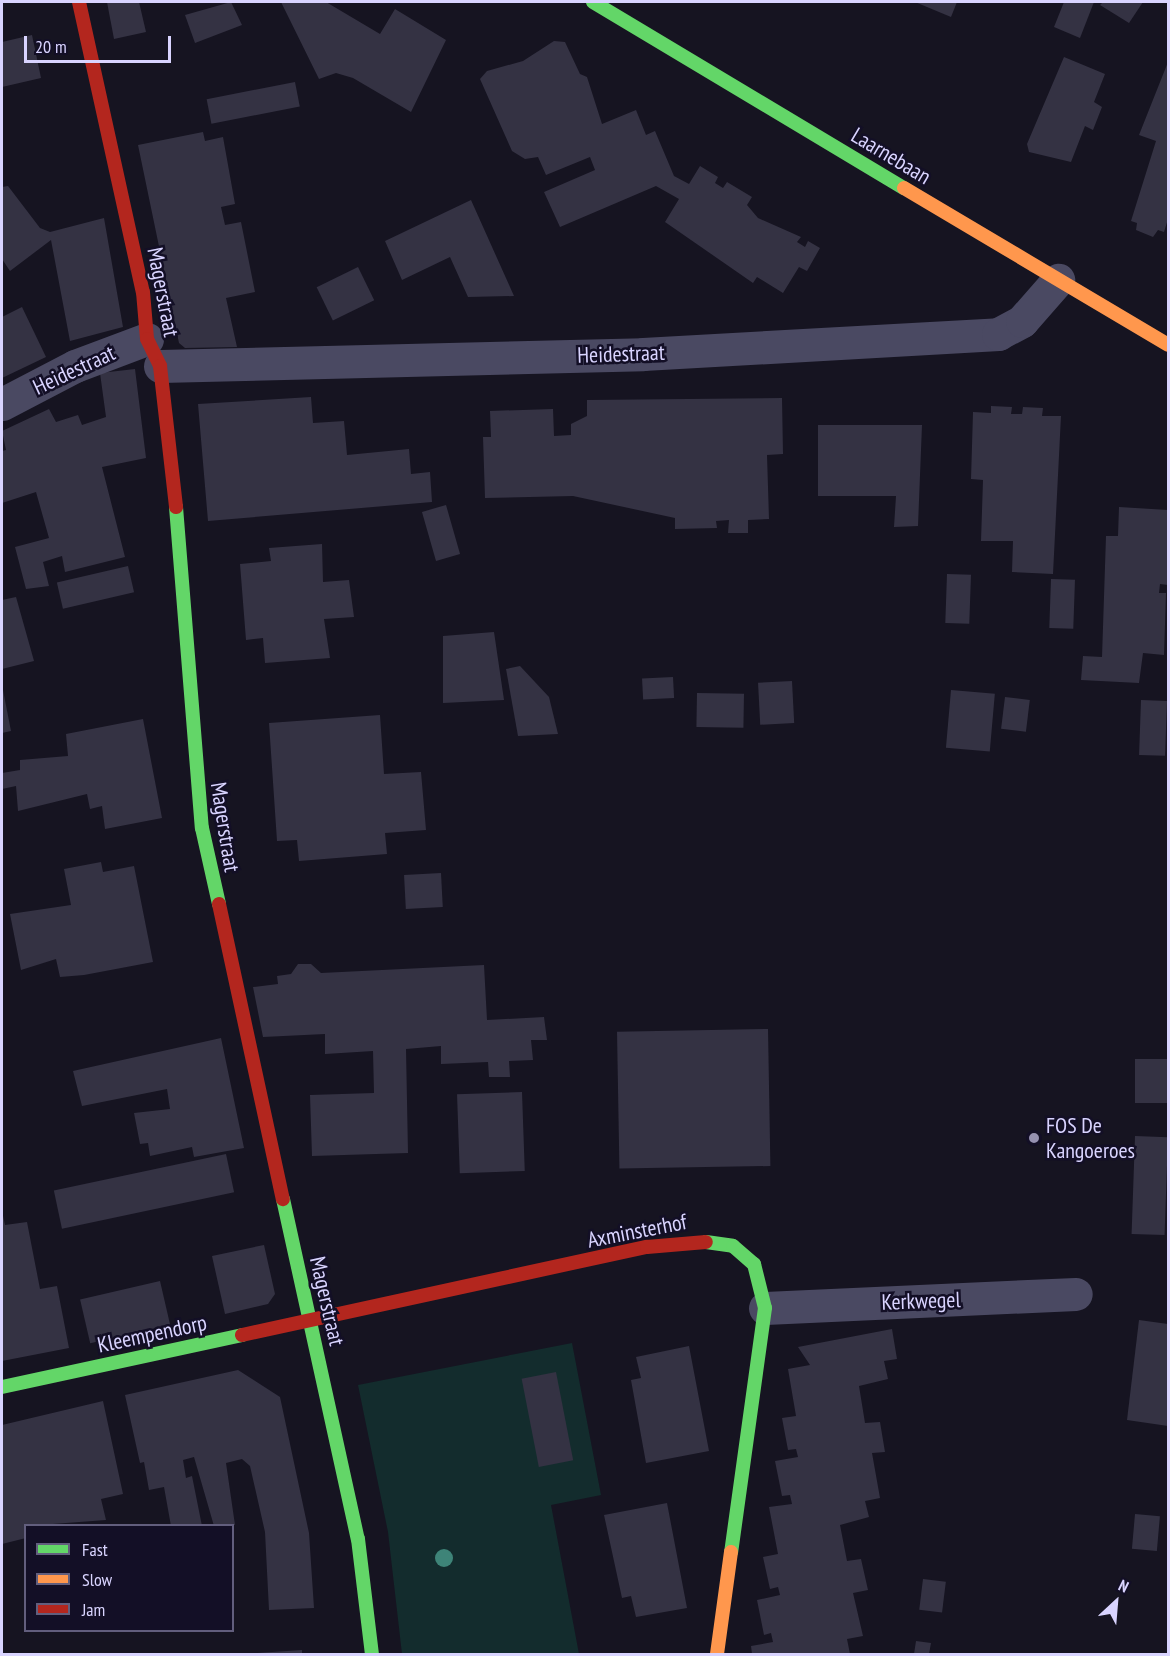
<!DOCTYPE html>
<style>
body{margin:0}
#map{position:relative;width:1170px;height:1656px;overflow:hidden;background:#161421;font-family:"PT Sans Narrow",sans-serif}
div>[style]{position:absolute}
.green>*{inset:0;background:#132c2d}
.building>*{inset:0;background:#343243;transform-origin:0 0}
.street>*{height:33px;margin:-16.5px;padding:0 16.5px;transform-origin:16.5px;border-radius:16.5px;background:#4a4962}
.fast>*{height:14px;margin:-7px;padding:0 7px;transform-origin:7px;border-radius:7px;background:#63d668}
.slow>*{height:14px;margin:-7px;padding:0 7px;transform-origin:7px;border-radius:7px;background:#ff974d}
.jam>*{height:14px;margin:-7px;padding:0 7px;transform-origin:7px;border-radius:7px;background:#b3261e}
.trees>*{width:18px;height:18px;margin:-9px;border-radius:50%;background:#3e8478}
.dots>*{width:16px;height:16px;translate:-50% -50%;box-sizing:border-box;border:3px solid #130f26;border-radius:50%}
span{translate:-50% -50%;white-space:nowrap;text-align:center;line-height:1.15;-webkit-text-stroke:5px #130f26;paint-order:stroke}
.street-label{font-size:22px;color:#d9d4ff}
.poi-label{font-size:22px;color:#d9d4ff}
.left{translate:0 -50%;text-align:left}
.frame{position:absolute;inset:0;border:3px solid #d9d4ff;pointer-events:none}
.legend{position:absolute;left:24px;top:1524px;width:210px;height:108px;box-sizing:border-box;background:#130f26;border:2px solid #625e7d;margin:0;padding:8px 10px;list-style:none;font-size:18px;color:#d9d4ff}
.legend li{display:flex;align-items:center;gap:12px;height:30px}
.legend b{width:30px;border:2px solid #625e7d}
.north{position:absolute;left:1086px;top:1572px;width:60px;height:60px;-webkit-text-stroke:4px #130f26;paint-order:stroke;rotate:26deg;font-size:16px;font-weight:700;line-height:24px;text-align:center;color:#d9d4ff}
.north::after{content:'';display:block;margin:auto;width:21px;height:27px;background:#d9d4ff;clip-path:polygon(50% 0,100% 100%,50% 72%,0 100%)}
.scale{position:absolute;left:24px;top:36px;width:147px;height:27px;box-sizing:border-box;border:3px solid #d9d4ff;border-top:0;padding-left:8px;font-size:18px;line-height:21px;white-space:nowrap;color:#d9d4ff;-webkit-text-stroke:4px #130f26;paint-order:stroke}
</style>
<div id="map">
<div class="green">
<div style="clip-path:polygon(572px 1343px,601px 1495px,551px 1505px,579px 1654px,402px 1654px,388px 1532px,358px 1385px)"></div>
</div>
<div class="building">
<div style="clip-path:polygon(107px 2px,139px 2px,146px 32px,114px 39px)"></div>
<div style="clip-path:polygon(231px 2px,242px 25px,195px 43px,185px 15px)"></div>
<div style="clip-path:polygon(281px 2px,326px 2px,380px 34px,395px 9px,446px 40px,411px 112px,353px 78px,336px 73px,319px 79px)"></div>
<div style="clip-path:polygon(915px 2px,957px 2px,951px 17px)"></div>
<div style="clip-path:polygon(1064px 2px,1094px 2px,1080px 38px,1054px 27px)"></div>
<div style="clip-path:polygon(1103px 2px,1143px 2px,1129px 23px,1100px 5px)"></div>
<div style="clip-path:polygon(32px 35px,41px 78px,2px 87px,2px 42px)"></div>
<div style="clip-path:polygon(554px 41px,565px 42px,580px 74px,587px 77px,602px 124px,636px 110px,646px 135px,655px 131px,674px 176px,689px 184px,700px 166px,718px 177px,715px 183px,723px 188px,727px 182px,752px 197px,747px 205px,758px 218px,801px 237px,797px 242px,805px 247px,808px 241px,820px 248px,807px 271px,799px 267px,783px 293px,757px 277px,753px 283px,665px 222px,679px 199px,656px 186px,560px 227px,544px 192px,595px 170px,590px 157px,546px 175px,538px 157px,525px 159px,512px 151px,480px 79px,487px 71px,523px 61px)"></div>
<div style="clip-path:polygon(1064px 57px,1105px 74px,1094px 102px,1102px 107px,1093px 130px,1085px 126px,1071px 162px,1029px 152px,1027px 144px)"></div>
<div style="clip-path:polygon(1168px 62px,1168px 219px,1164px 232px,1158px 230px,1153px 237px,1136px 230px,1137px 223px,1131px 221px,1156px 141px,1139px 135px)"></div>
<div style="left:295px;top:82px;width:25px;height:90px;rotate:79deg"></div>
<div style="clip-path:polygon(203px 132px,205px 141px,223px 137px,235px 204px,221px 207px,225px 225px,241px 222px,255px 292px,226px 298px,237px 347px,185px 348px,179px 343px,138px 145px)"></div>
<div style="clip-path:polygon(8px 186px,40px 228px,50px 232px,104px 218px,123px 327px,70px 341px,51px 240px,10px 271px,2px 259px,2px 187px)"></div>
<div style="clip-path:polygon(471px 200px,514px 296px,468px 297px,450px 257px,402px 280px,385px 241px)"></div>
<div style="left:358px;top:267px;width:37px;height:46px;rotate:64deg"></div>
<div style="clip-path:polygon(22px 307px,46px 357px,2px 378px,2px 317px)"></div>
<div style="clip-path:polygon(135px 369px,146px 458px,102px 467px,125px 557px,65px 572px,62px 556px,43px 562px,49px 586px,26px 589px,15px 547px,49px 538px,36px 492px,2px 503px,2px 451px,6px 450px,2px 431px,49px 409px,56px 422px,78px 415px,82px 425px,106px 417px,100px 373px)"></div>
<div style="clip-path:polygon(311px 397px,313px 423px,344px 421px,347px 455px,409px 449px,411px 474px,430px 472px,432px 502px,208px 521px,198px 404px)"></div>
<div style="clip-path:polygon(782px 398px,783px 454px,767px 455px,769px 519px,748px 520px,748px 533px,728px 533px,729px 520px,716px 521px,717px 528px,675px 529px,675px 518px,573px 496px,485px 498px,483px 437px,491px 437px,490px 411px,553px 409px,554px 436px,571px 435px,571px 424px,587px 416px,587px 400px)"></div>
<div style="clip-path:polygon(991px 406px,1012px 407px,1011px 414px,1022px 414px,1023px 407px,1043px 408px,1042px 416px,1061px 416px,1053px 574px,1012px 572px,1013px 541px,981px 541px,983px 480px,971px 479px,973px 412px,991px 413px)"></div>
<div style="clip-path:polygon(818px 425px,922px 425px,918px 526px,894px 527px,896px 496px,818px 496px)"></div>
<div style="left:446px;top:505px;width:51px;height:25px;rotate:74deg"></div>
<div style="clip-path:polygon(1119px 507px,1168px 510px,1168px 585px,1160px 584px,1159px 593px,1166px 593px,1164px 655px,1143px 653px,1139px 683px,1081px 680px,1083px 656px,1102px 657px,1106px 536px,1118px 536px)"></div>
<div style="clip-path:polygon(322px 544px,323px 582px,349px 580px,354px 617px,324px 619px,330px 658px,265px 663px,263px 638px,246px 640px,240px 564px,271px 561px,269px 548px)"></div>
<div style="left:128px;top:566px;width:27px;height:73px;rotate:77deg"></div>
<div style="left:947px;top:574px;width:24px;height:49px;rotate:2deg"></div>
<div style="left:1051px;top:579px;width:24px;height:49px;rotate:2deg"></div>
<div style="clip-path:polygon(16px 597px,34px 661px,2px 669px,2px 600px)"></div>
<div style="clip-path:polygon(494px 632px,504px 700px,443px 703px,443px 636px)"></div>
<div style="clip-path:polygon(520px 666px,549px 697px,558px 734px,518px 736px,506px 669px)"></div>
<div style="left:673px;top:677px;width:21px;height:31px;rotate:87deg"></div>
<div style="left:792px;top:681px;width:42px;height:34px;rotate:87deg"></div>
<div style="clip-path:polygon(2px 685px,11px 731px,2px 733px)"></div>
<div style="left:951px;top:690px;width:44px;height:58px;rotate:5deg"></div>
<div style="left:697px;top:693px;width:47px;height:34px;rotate:1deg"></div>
<div style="left:1005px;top:697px;width:25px;height:32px;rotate:7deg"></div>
<div style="left:1141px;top:700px;width:26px;height:55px;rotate:2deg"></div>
<div style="clip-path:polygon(380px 715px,384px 774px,421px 772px,426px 830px,385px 833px,387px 854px,299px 861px,297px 840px,277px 841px,269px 723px)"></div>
<div style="clip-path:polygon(143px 719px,162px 818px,105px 829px,102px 806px,90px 809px,87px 794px,18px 811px,16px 786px,2px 789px,2px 773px,20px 770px,20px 760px,68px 756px,66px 734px)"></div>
<div style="clip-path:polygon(101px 862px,103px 872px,134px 866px,153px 962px,84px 975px,60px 977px,56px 959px,21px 970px,10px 914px,71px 905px,64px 869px)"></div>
<div style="left:441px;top:873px;width:34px;height:37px;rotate:87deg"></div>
<div style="clip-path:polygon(298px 964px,311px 964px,321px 973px,484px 965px,487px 1020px,544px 1017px,547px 1040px,531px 1040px,533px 1060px,509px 1061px,510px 1077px,489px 1077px,488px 1062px,441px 1064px,441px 1046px,406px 1049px,408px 1153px,312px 1156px,310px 1095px,374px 1093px,373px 1051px,325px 1054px,325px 1034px,263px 1037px,253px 987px,278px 984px,277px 976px,291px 974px)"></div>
<div style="left:768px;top:1029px;width:137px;height:151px;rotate:89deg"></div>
<div style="clip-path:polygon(221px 1038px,244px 1148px,194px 1157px,192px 1147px,150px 1156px,148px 1143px,140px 1144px,134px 1113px,170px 1109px,167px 1089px,82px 1106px,73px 1071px)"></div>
<div style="left:1135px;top:1059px;width:33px;height:44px"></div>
<div style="left:522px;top:1092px;width:79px;height:65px;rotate:88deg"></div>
<div style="left:1135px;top:1136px;width:33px;height:98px;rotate:2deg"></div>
<div style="left:226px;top:1154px;width:39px;height:176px;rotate:78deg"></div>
<div style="clip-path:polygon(2px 1211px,5px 1225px,27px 1222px,40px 1289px,57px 1286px,69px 1348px,2px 1361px)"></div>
<div style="clip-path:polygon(264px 1245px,275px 1294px,268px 1304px,225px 1314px,212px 1256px)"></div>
<div style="left:160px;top:1281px;width:45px;height:82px;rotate:77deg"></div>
<div style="clip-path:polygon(1139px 1320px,1168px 1324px,1168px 1426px,1127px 1420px)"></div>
<div style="clip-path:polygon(892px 1329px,897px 1359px,884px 1361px,888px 1379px,859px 1386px,865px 1423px,880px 1422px,885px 1452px,872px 1453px,880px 1498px,865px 1501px,869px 1517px,840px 1525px,847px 1561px,861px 1559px,868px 1590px,853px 1593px,863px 1636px,847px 1639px,850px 1654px,752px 1654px,751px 1646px,773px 1642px,771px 1633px,764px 1635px,757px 1600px,780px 1595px,778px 1587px,770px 1589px,763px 1557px,778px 1554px,769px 1507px,792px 1504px,790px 1495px,782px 1496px,775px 1461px,798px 1457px,796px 1449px,788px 1450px,782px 1418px,796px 1416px,788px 1369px,810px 1365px,798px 1347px)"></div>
<div style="clip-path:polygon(689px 1346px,709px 1451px,646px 1463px,631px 1380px,641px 1378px,636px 1357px)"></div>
<div style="clip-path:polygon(238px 1370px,280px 1397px,309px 1533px,314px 1608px,269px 1610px,265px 1532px,250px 1466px,242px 1459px,226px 1463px,235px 1525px,214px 1526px,194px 1457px,183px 1460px,186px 1478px,192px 1476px,202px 1526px,171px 1526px,164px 1487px,149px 1490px,144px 1462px,140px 1463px,125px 1395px)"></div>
<div style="left:556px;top:1372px;width:90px;height:35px;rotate:79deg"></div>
<div style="clip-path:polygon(103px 1401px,123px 1494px,101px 1499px,106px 1520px,26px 1526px,26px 1538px,2px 1544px,2px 1425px)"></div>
<div style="clip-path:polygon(667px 1503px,687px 1608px,636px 1617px,631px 1596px,622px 1598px,604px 1515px)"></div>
<div style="left:1135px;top:1514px;width:25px;height:35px;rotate:5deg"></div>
<div style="left:923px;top:1579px;width:23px;height:31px;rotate:7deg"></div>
<div style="clip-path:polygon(916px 1641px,931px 1643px,929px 1654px,914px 1654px)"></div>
<div style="clip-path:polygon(302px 1650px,302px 1654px,257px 1654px,257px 1653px)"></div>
</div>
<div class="street">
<div style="left:160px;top:366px;width:483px;rotate:-1.4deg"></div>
<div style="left:643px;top:354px;width:356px;rotate:-3.2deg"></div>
<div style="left:998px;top:334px;width:27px;rotate:-28deg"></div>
<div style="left:1022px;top:321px;width:55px;rotate:-48.7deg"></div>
<div style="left:2px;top:404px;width:82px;rotate:-27.5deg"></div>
<div style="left:75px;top:366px;width:77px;rotate:-20.6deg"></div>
<div style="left:765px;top:1308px;width:311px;rotate:-2.6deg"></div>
</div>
<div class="fast">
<div style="left:593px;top:2px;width:362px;rotate:30.9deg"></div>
<div style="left:176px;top:507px;width:322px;rotate:85.4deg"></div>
<div style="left:202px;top:828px;width:78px;rotate:77.4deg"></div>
<div style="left:283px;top:1199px;width:348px;rotate:77.6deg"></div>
<div style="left:358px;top:1539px;width:116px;rotate:83.1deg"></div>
<div style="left:706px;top:1242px;width:27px;rotate:8deg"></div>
<div style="left:733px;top:1246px;width:28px;rotate:41deg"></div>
<div style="left:754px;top:1264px;width:45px;rotate:76deg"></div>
<div style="left:765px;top:1308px;width:246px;rotate:97.9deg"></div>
<div style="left:2px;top:1387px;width:246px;rotate:-12.2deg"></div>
</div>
<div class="slow">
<div style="left:904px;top:188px;width:307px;rotate:30.7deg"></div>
<div style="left:717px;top:1654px;width:103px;rotate:-82.2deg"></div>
</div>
<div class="jam">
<div style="left:79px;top:2px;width:297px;rotate:77.6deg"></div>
<div style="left:143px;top:292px;width:47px;rotate:85.1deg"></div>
<div style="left:147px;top:339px;width:30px;rotate:64deg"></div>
<div style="left:160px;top:366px;width:142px;rotate:83.5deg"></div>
<div style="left:219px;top:904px;width:302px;rotate:77.8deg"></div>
<div style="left:242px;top:1335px;width:414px;rotate:-12.3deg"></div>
<div style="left:647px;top:1247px;width:59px;rotate:-4.8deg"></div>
</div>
<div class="trees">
<div style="left:444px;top:1558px"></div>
</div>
<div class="dots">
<div style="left:1034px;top:1138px;background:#9591b1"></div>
</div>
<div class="street-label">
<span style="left:891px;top:156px;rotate:31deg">Laarnebaan</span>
<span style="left:163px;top:292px;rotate:79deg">Magerstraat</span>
<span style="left:621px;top:354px;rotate:-2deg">Heidestraat</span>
<span style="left:74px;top:370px;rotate:-25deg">Heidestraat</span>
<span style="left:225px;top:827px;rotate:81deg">Magerstraat</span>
<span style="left:637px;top:1231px;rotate:-11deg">Axminsterhof</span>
<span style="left:327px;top:1301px;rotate:77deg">Magerstraat</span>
<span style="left:921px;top:1301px;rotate:-2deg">Kerkwegel</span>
<span style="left:152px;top:1334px;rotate:-12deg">Kleempendorp</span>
</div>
<div class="poi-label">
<span class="left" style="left:1046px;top:1138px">FOS De<br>Kangoeroes</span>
</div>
<div class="frame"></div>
<ul class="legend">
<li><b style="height:8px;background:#63d668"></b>Fast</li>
<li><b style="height:8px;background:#ff974d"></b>Slow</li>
<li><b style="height:8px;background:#b3261e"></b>Jam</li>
</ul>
<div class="north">N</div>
<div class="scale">20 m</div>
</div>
